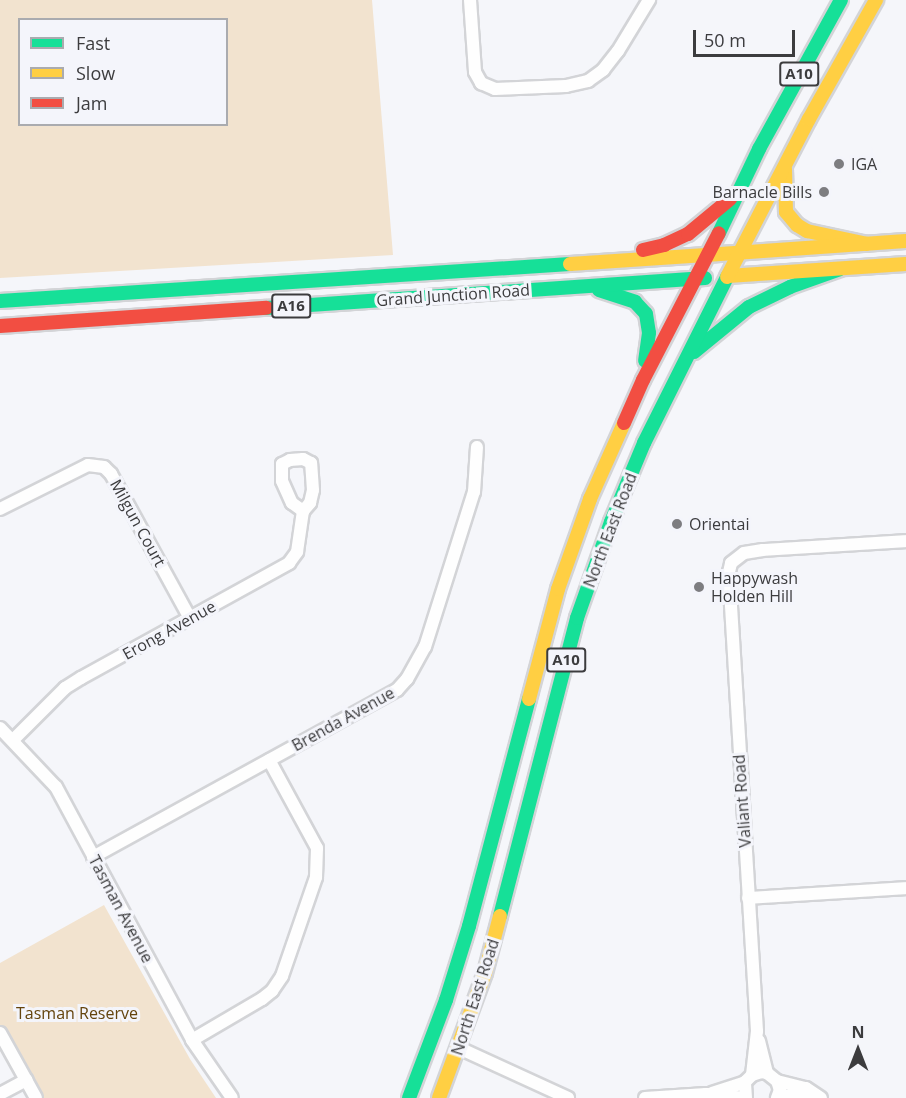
<!DOCTYPE html>
<style>
body{margin:0}
#map{position:relative;width:906px;height:1098px;overflow:hidden;background:#f5f6fa;font-family:"Open Sans",sans-serif}
div>[style]{position:absolute}
.green>*{inset:0;background:#f2e3cf}
.roads{filter:drop-shadow(2px 0 #d3d4d7) drop-shadow(-2px 0 #d3d4d7) drop-shadow(0 2px #d3d4d7) drop-shadow(0 -2px #d3d4d7)}
.street>*{height:12px;margin:-6px;padding:0 6px;transform-origin:6px;border-radius:6px;background:#fefefe}
.fast>*{height:14px;margin:-7px;padding:0 7px;transform-origin:7px;border-radius:7px;background:#16e098}
.slow>*{height:14px;margin:-7px;padding:0 7px;transform-origin:7px;border-radius:7px;background:#ffcf43}
.jam>*{height:14px;margin:-7px;padding:0 7px;transform-origin:7px;border-radius:7px;background:#f24e42}
.dots>*{width:16px;height:16px;translate:-50% -50%;box-sizing:border-box;border:3px solid #f4f5fb;border-radius:50%}
span{translate:-50% -50%;white-space:nowrap;text-align:center;line-height:1.15;-webkit-text-stroke:6px #f4f5fb;paint-order:stroke}
.shield-label span{padding:2px 4px;background:#f4f5fb;border:2px solid;border-radius:4px;-webkit-text-stroke-width:0}
.shield-label{font-size:15px;color:#3c3c3e;font-weight:700}
.poi-label{font-size:16px;color:#3c3c3e}
.left{translate:0 -50%;text-align:left}
.right{translate:-100% -50%;text-align:right}
.street-label{font-size:16px;color:#3c3c3e}
.park-label{font-size:16px;color:#64440d}
.legend{position:absolute;left:18px;top:18px;width:210px;height:108px;box-sizing:border-box;background:#f4f5fb;border:2px solid #aaabaf;margin:0;padding:8px 10px;list-style:none;font-size:18px;color:#3c3c3e}
.legend li{display:flex;align-items:center;gap:12px;height:30px}
.legend b{width:30px;border:2px solid #aaabaf}
.north{position:absolute;left:828px;top:1020px;width:60px;height:60px;-webkit-text-stroke:4px #f4f5fb;paint-order:stroke;rotate:0deg;font-size:16px;font-weight:700;line-height:24px;text-align:center;color:#3c3c3e}
.north::after{content:'';display:block;margin:auto;width:21px;height:27px;background:#3c3c3e;clip-path:polygon(50% 0,100% 100%,50% 72%,0 100%)}
.scale{position:absolute;left:693px;top:30px;width:102px;height:27px;box-sizing:border-box;border:3px solid #3c3c3e;border-top:0;padding-left:8px;font-size:18px;line-height:21px;white-space:nowrap;color:#3c3c3e;-webkit-text-stroke:4px #f4f5fb;paint-order:stroke}
</style>
<div id="map">
<div class="green">
<div style="clip-path:polygon(evenodd,0 0,372px 0,393px 255px,0 278px,0 0,20px 20px,226px 20px,226px 124px,20px 124px,20px 20px)"></div>
<div style="clip-path:polygon(104px 905px,190px 1059px,216px 1098px,37px 1098px,0 1032px,0 963px)"></div>
</div>
<div class="roads">
<div class="street">
<div style="left:470px;top:0;width:72px;rotate:86deg"></div>
<div style="left:475px;top:72px;width:13px;rotate:61deg"></div>
<div style="left:481px;top:83px;width:15px;rotate:23deg"></div>
<div style="left:495px;top:89px;width:71px;rotate:-2.4deg"></div>
<div style="left:566px;top:86px;width:23px;rotate:-13deg"></div>
<div style="left:588px;top:81px;width:19px;rotate:-36deg"></div>
<div style="left:603px;top:70px;width:24px;rotate:-52deg"></div>
<div style="left:618px;top:51px;width:60px;rotate:-58.7deg"></div>
<div style="left:0;top:509px;width:98px;rotate:-26.6deg"></div>
<div style="left:88px;top:465px;width:16px;rotate:7deg"></div>
<div style="left:104px;top:467px;width:10px;rotate:45deg"></div>
<div style="left:111px;top:474px;width:164px;rotate:61.3deg"></div>
<div style="left:0;top:728px;width:81px;rotate:46.5deg"></div>
<div style="left:56px;top:787px;width:287px;rotate:61.7deg"></div>
<div style="left:192px;top:1040px;width:70px;rotate:55.4deg"></div>
<div style="left:13px;top:740px;width:74px;rotate:-45deg"></div>
<div style="left:65px;top:688px;width:19px;rotate:-32deg"></div>
<div style="left:81px;top:678px;width:238px;rotate:-28.9deg"></div>
<div style="left:289px;top:563px;width:14px;rotate:-54deg"></div>
<div style="left:297px;top:552px;width:41px;rotate:-81.7deg"></div>
<div style="left:303px;top:511px;width:11px;rotate:-49deg"></div>
<div style="left:310px;top:503px;width:13px;rotate:-77deg"></div>
<div style="left:313px;top:490px;width:27px;rotate:-94deg"></div>
<div style="left:311px;top:463px;width:9px;rotate:-153deg"></div>
<div style="left:303px;top:459px;width:13px;rotate:176deg"></div>
<div style="left:290px;top:460px;width:9px;rotate:153deg"></div>
<div style="left:282px;top:464px;width:17px;rotate:90deg"></div>
<div style="left:282px;top:481px;width:24px;rotate:66deg"></div>
<div style="left:292px;top:503px;width:14px;rotate:36deg"></div>
<div style="left:93px;top:857px;width:347px;rotate:-28.8deg"></div>
<div style="left:397px;top:690px;width:15px;rotate:-48deg"></div>
<div style="left:407px;top:679px;width:37px;rotate:-61deg"></div>
<div style="left:425px;top:647px;width:163px;rotate:-72.5deg"></div>
<div style="left:474px;top:492px;width:45px;rotate:-86.2deg"></div>
<div style="left:748px;top:898px;width:158px;rotate:-3.6deg"></div>
<div style="left:0;top:1033px;width:74px;rotate:61deg"></div>
<div style="left:192px;top:1040px;width:81px;rotate:-30.4deg"></div>
<div style="left:262px;top:999px;width:13px;rotate:-39deg"></div>
<div style="left:272px;top:991px;width:18px;rotate:-56deg"></div>
<div style="left:282px;top:976px;width:105px;rotate:-71deg"></div>
<div style="left:316px;top:877px;width:29px;rotate:-88deg"></div>
<div style="left:317px;top:848px;width:100px;rotate:-118.6deg"></div>
<div style="left:759px;top:1041px;width:33px;rotate:76deg"></div>
<div style="left:459px;top:1048px;width:120px;rotate:24.6deg"></div>
<div style="left:752px;top:1075px;width:44px;rotate:-83.5deg"></div>
<div style="left:757px;top:1031px;width:460px;rotate:-93.5deg"></div>
<div style="left:729px;top:572px;width:9px;rotate:-77deg"></div>
<div style="left:731px;top:563px;width:16px;rotate:-38deg"></div>
<div style="left:744px;top:553px;width:19px;rotate:-9deg"></div>
<div style="left:763px;top:550px;width:143px;rotate:-3.6deg"></div>
<div style="left:777px;top:1081px;width:30px;rotate:14deg"></div>
<div style="left:806px;top:1088px;width:18px;rotate:34deg"></div>
<div style="left:712px;top:1093px;width:35px;rotate:-18deg"></div>
<div style="left:0;top:1094px;width:30px;rotate:-28deg"></div>
<div style="left:779px;top:1096px;width:36px;rotate:-2deg"></div>
<div style="left:645px;top:1098px;width:61px;rotate:-3.8deg"></div>
<div style="left:706px;top:1094px;width:39px;rotate:6deg"></div>
<div style="left:746px;top:1098px;width:16px;rotate:-94deg"></div>
<div style="left:745px;top:1082px;width:10px;rotate:-45deg"></div>
<div style="left:752px;top:1075px;width:9px;rotate:-18deg"></div>
<div style="left:761px;top:1072px;width:6px;rotate:9deg"></div>
<div style="left:767px;top:1073px;width:13px;rotate:39deg"></div>
<div style="left:777px;top:1081px;width:9px;rotate:72deg"></div>
<div style="left:780px;top:1090px;width:9px;rotate:111deg"></div>
</div>
<div class="fast">
<div style="left:719px;top:233px;width:93px;rotate:-64.5deg"></div>
<div style="left:759px;top:149px;width:170px;rotate:-61.2deg"></div>
<div style="left:599px;top:290px;width:38px;rotate:18deg"></div>
<div style="left:635px;top:302px;width:16px;rotate:47deg"></div>
<div style="left:646px;top:314px;width:19px;rotate:81deg"></div>
<div style="left:649px;top:333px;width:28px;rotate:98deg"></div>
<div style="left:0;top:301px;width:571px;rotate:-3.71deg"></div>
<div style="left:266px;top:308px;width:440px;rotate:-3.9deg"></div>
<div style="left:694px;top:352px;width:71px;rotate:-39.3deg"></div>
<div style="left:749px;top:307px;width:46px;rotate:-26deg"></div>
<div style="left:790px;top:287px;width:53px;rotate:-19.8deg"></div>
<div style="left:500px;top:916px;width:308px;rotate:-75.5deg"></div>
<div style="left:577px;top:618px;width:102px;rotate:-70.5deg"></div>
<div style="left:611px;top:522px;width:86px;rotate:-67.3deg"></div>
<div style="left:644px;top:443px;width:186px;rotate:-63.4deg"></div>
<div style="left:409px;top:1098px;width:105px;rotate:-69.3deg"></div>
<div style="left:446px;top:1000px;width:77px;rotate:-72.7deg"></div>
<div style="left:469px;top:926px;width:235px;rotate:-75.2deg"></div>
</div>
<div class="slow">
<div style="left:785px;top:169px;width:43px;rotate:88.7deg"></div>
<div style="left:786px;top:212px;width:17px;rotate:50deg"></div>
<div style="left:797px;top:225px;width:12px;rotate:31deg"></div>
<div style="left:807px;top:231px;width:61px;rotate:12.2deg"></div>
<div style="left:706px;top:255px;width:200px;rotate:-4deg"></div>
<div style="left:570px;top:264px;width:136px;rotate:-3.8deg"></div>
<div style="left:728px;top:276px;width:178px;rotate:-3.9deg"></div>
<div style="left:727px;top:277px;width:178px;rotate:-62.6deg"></div>
<div style="left:809px;top:119px;width:137px;rotate:-60.6deg"></div>
<div style="left:529px;top:699px;width:114px;rotate:-75.2deg"></div>
<div style="left:558px;top:589px;width:96px;rotate:-70.4deg"></div>
<div style="left:590px;top:499px;width:83px;rotate:-65.9deg"></div>
<div style="left:439px;top:1098px;width:133px;rotate:-69.8deg"></div>
<div style="left:485px;top:973px;width:59px;rotate:-75.3deg"></div>
</div>
<div class="jam">
<div style="left:643px;top:250px;width:22px;rotate:-13deg"></div>
<div style="left:664px;top:245px;width:26px;rotate:-25deg"></div>
<div style="left:688px;top:234px;width:55px;rotate:-39.8deg"></div>
<div style="left:0;top:326px;width:267px;rotate:-3.9deg"></div>
<div style="left:624px;top:423px;width:47px;rotate:-66.2deg"></div>
<div style="left:643px;top:380px;width:165px;rotate:-62.7deg"></div>
</div>
</div>
<div class="dots">
<div style="left:839px;top:164px;background:#7d7d80"></div>
<div style="left:824px;top:192px;background:#7d7d80"></div>
<div style="left:677px;top:524px;background:#7d7d80"></div>
<div style="left:699px;top:587px;background:#7d7d80"></div>
</div>
<div class="shield-label">
<span style="left:799px;top:74px">A10</span>
<span style="left:291px;top:306px">A16</span>
<span style="left:566px;top:660px">A10</span>
</div>
<div class="poi-label">
<span class="left" style="left:851px;top:164px">IGA</span>
<span class="right" style="left:812px;top:192px">Barnacle Bills</span>
<span class="left" style="left:689px;top:524px">Orientai</span>
<span class="left" style="left:711px;top:587px">Happywash<br>Holden Hill</span>
</div>
<div class="street-label">
<span style="left:453px;top:295px;rotate:-4deg">Grand Junction Road</span>
<span style="left:138px;top:523px;rotate:61deg">Milgun Court</span>
<span style="left:610px;top:530px;rotate:-69deg">North East Road</span>
<span style="left:169px;top:630px;rotate:-29deg">Erong Avenue</span>
<span style="left:343px;top:719px;rotate:-29deg">Brenda Avenue</span>
<span style="left:742px;top:801px;rotate:-94deg">Valiant Road</span>
<span style="left:121px;top:909px;rotate:62deg">Tasman Avenue</span>
<span style="left:475px;top:997px;rotate:-72deg">North East Road</span>
</div>
<div class="park-label">
<span style="left:77px;top:1013px">Tasman Reserve</span>
</div>
<ul class="legend">
<li><b style="height:8px;background:#16e098"></b>Fast</li>
<li><b style="height:8px;background:#ffcf43"></b>Slow</li>
<li><b style="height:8px;background:#f24e42"></b>Jam</li>
</ul>
<div class="north">N</div>
<div class="scale">50 m</div>
</div>
